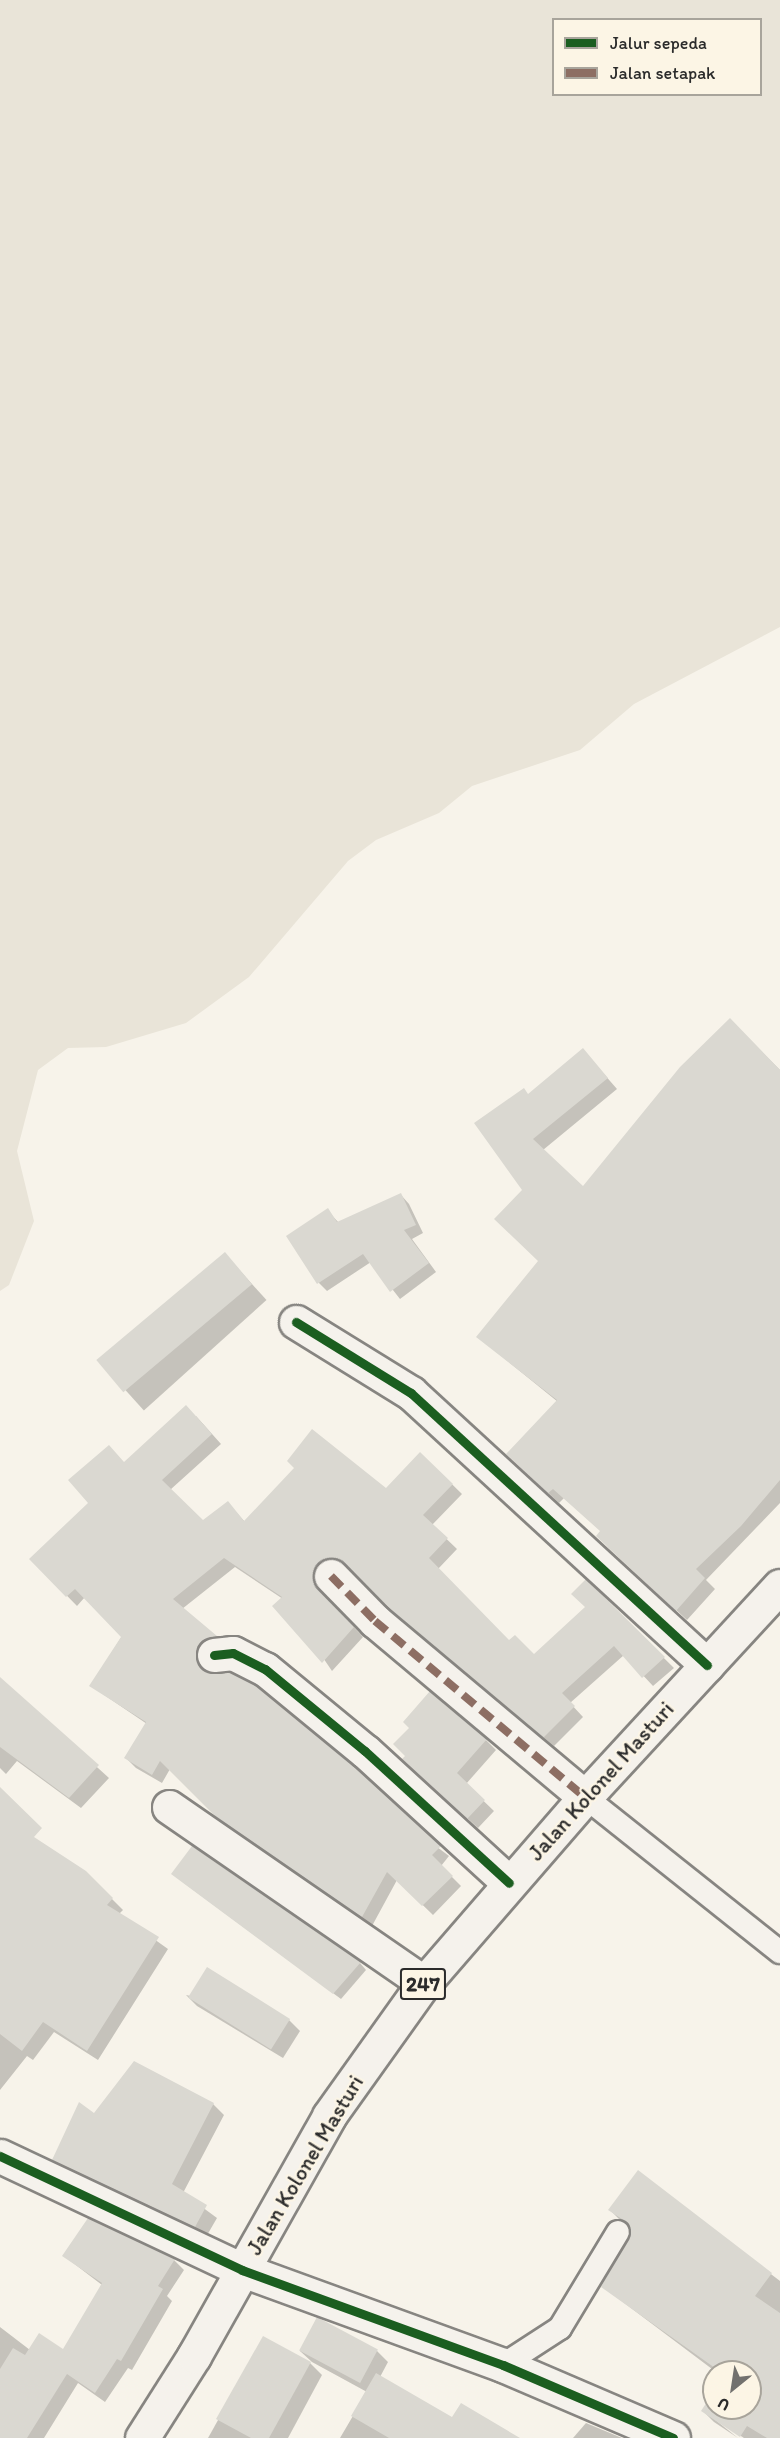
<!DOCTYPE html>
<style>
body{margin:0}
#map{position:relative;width:780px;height:2438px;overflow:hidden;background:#f7f3ea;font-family:Itim,sans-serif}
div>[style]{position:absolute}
.green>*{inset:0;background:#e9e4d8}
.shadow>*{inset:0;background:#0003;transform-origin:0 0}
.building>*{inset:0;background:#dad8d1;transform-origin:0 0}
.roads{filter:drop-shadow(2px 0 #878581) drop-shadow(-2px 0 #878581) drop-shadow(0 2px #878581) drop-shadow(0 -2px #878581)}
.lane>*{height:22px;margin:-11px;padding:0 11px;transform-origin:11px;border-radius:11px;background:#f5f2ec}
.street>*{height:33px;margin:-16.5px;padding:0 16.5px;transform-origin:16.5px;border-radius:16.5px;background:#f5f2ec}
.secondary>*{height:33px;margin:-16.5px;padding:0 16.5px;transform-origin:16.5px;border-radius:16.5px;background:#f5f2ec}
.primary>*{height:33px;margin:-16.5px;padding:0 16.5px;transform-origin:16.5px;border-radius:16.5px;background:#f5f2ec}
.quiet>*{height:8px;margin-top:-4px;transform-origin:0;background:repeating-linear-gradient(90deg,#8d6e63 0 15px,transparent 0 23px)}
.cycleway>*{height:9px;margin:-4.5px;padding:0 4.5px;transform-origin:4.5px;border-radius:4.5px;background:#1b5e20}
span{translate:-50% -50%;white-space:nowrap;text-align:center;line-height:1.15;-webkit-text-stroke:4.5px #fcf5e5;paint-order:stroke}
.shield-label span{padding:2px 4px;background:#fcf5e5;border:2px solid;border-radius:4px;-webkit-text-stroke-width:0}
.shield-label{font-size:21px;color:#2b2b2b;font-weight:700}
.street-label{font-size:22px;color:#2b2b2b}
.legend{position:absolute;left:552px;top:18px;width:210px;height:78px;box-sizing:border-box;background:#fcf5e5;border:2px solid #a8a49b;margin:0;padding:8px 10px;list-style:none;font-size:18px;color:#2b2b2b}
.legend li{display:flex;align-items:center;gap:12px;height:30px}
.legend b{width:30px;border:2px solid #a8a49b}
.north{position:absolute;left:702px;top:2360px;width:60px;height:60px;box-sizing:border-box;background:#fcf5e5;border:2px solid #a8a49b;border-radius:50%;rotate:210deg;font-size:16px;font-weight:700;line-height:24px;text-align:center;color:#2b2b2b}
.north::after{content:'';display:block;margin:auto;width:21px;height:27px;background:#72716e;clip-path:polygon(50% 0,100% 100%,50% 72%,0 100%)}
</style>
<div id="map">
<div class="green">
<div style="clip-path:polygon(evenodd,0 0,780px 0,780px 627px,634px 704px,580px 750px,472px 786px,439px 813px,376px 840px,348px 861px,249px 977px,186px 1023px,106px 1047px,68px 1048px,38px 1070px,17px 1151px,34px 1221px,9px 1285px,0 1291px,0 0,554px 20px,760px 20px,760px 94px,554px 94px,554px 20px)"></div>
</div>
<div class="shadow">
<div style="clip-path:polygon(730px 1020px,780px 1070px,780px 1503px,706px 1580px,715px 1589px,687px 1620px,608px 1547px,602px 1532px,564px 1498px,559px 1503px,518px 1464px,558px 1402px,478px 1337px,540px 1261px,524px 1190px,529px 1095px,583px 1050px,617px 1089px,543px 1150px,583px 1188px)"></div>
<div style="clip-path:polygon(401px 1195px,409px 1204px,423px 1233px,412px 1239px,436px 1272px,400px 1299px,371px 1262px,327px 1291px,319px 1283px,327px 1210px,339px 1223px)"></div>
<div style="left:225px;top:1254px;width:62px;height:165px;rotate:48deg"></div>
<div style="clip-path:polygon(196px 1416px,221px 1444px,170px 1490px,203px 1522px,228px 1503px,245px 1522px,386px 1490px,421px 1454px,462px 1494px,432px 1525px,457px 1549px,438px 1569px,509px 1642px,534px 1656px,587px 1607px,586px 1581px,674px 1668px,653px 1686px,624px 1655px,570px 1703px,583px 1717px,554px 1746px,408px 1624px,348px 1567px,328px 1572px,322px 1592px,363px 1637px,332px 1671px,283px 1599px,235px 1567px,182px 1609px,225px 1646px,206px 1657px,208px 1674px,449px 1856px,441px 1866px,461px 1886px,433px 1915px,397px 1880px,372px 1926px,227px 1825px,170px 1769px,162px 1783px,136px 1768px,126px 1758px,147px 1724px,91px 1686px,122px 1636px,85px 1597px,77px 1606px,31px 1559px,90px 1503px,124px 1463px)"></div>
<div style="clip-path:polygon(0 1679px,109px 1778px,81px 1808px,17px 1761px,6px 1774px,0 1768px)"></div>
<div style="clip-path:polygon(486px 1740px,496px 1750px,466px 1784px,494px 1811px,478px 1828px,414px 1769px)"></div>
<div style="clip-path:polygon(0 1825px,89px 1876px,123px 1910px,119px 1914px,168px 1949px,98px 2060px,54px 2032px,33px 2060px,27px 2056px,0 2090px)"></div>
<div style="clip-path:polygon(180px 1880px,360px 1963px,366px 1970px,341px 1999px)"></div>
<div style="clip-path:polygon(186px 1995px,289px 2020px,300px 2031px,283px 2058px,197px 2006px)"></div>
<div style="clip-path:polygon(213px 2104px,224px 2115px,183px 2193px,217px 2218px,206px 2237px,65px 2170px,54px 2159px,95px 2115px)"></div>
<div style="clip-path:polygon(638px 2172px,780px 2281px,780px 2438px,744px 2438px,713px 2418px,738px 2438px,714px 2422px,703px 2411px,714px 2394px,714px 2408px,750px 2408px,750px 2372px,716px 2372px,603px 2287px,633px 2233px,610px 2210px)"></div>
<div style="clip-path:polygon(64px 2256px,174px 2260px,184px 2270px,167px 2296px,172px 2301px,132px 2370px,128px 2368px,105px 2402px,78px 2383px,44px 2438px,0 2438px,0 2327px,30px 2350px,64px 2351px,102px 2285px)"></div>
<div style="clip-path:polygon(264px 2338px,310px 2363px,322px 2375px,288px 2438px,208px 2438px)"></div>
<div style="clip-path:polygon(300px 2351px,377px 2351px,388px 2362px,380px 2377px,453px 2419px,499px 2438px,340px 2438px,367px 2392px,312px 2362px)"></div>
<div style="clip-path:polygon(586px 2423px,622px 2438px,573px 2438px)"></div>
</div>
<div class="building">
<div style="clip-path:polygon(730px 1018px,780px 1070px,780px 1480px,741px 1526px,696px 1569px,705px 1578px,676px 1611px,596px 1536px,600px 1531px,553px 1489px,548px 1493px,506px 1454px,557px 1400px,476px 1337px,538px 1261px,494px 1219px,522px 1190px,474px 1123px,524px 1088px,528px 1094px,583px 1048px,608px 1078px,533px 1139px,583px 1186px,680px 1067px)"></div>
<div style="clip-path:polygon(401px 1193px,416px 1225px,404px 1230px,429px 1263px,390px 1292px,363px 1254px,317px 1284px,286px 1236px,328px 1208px,337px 1222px)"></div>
<div style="left:225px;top:1252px;width:42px;height:168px;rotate:50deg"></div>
<div style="clip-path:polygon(186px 1405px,212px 1434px,162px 1480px,203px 1520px,228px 1501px,244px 1521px,294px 1468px,287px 1461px,312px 1429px,386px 1488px,420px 1452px,453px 1484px,423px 1515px,448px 1538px,429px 1558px,509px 1640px,515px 1635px,534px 1654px,585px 1607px,571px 1594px,586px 1579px,665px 1657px,642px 1678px,614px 1646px,562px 1693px,575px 1706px,543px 1738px,396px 1614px,337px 1558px,318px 1562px,313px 1581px,354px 1627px,322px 1663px,272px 1606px,282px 1597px,224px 1558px,173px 1599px,217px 1636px,203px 1640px,197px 1647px,199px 1666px,207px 1672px,230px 1672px,255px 1685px,363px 1774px,441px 1846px,432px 1855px,453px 1876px,422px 1906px,387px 1872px,362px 1917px,215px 1816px,160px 1761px,152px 1775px,124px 1758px,146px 1722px,89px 1686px,121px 1637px,75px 1589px,66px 1597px,29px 1559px,88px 1503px,68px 1480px,109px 1445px,124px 1462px)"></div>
<div style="clip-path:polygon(0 1677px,99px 1765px,69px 1798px,0 1747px)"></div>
<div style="clip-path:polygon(430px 1691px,487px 1739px,457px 1773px,485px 1800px,467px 1819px,402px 1759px,405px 1756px,393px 1744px,409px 1728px,403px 1722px)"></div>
<div style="clip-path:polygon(0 1787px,42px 1828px,34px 1837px,86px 1871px,113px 1898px,107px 1905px,159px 1937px,87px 2051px,43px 2022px,22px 2051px,0 2034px)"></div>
<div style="clip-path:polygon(192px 1846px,361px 1962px,333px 1994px,171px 1874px)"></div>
<div style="left:207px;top:1967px;width:98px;height:36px;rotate:32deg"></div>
<div style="clip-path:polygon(134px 2061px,214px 2103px,172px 2184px,207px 2205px,195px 2227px,52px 2160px,79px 2102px,94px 2113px)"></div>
<div style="clip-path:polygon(638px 2170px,772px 2273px,755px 2296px,780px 2313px,780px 2438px,767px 2438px,747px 2426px,740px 2437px,701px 2411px,714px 2391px,714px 2408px,750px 2408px,750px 2372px,714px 2372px,715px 2368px,601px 2287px,631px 2233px,625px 2221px,608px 2210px)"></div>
<div style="clip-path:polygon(88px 2218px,175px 2259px,158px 2286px,163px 2289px,121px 2361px,117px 2359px,95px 2393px,67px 2374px,27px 2438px,0 2438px,0 2369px,13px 2348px,25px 2355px,39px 2333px,63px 2349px,102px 2283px,62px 2256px)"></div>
<div style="left:317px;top:2317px;width:69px;height:38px;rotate:28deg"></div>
<div style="clip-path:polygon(263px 2336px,311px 2362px,269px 2438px,251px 2438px,216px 2419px)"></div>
<div style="clip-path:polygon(376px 2373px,452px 2417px,461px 2403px,520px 2438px,389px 2438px,351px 2416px)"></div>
</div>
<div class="roads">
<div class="lane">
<div style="left:585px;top:1797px;width:249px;rotate:38.5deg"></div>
<div style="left:503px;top:2365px;width:68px;rotate:-33deg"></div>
<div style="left:560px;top:2328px;width:112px;rotate:-58.9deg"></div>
</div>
<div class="street">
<div style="left:296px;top:1322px;width:135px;rotate:31.7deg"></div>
<div style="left:411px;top:1393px;width:402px;rotate:42.6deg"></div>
<div style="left:331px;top:1576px;width:63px;rotate:45.6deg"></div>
<div style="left:375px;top:1621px;width:274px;rotate:40deg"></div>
<div style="left:214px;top:1655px;width:19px;rotate:-6deg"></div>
<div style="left:233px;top:1653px;width:36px;rotate:27deg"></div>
<div style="left:265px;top:1669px;width:129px;rotate:39.4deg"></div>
<div style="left:365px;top:1751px;width:195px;rotate:42.5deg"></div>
<div style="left:169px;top:1807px;width:310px;rotate:34.6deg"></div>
<div style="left:0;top:2156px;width:268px;rotate:25.2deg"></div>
</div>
<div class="secondary">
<div style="left:242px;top:2270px;width:278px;rotate:20deg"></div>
<div style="left:503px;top:2365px;width:185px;rotate:23.2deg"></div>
</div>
<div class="primary">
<div style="left:142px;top:2438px;width:97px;rotate:-57.6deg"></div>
<div style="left:194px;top:2356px;width:275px;rotate:-60.6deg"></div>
<div style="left:329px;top:2116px;width:163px;rotate:-54.5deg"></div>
<div style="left:424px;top:1983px;width:246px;rotate:-49.1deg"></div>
<div style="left:585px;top:1797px;width:287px;rotate:-47.3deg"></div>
</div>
</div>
<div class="quiet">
<div style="left:331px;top:1576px;width:63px;rotate:45.6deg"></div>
<div style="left:375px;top:1621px;width:274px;rotate:40deg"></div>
</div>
<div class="cycleway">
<div style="left:296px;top:1322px;width:135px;rotate:31.7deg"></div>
<div style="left:411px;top:1393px;width:402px;rotate:42.6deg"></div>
<div style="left:214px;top:1655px;width:19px;rotate:-6deg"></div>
<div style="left:233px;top:1653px;width:36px;rotate:27deg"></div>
<div style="left:265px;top:1669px;width:129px;rotate:39.4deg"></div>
<div style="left:365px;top:1751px;width:195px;rotate:42.5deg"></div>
<div style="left:0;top:2156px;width:268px;rotate:25.2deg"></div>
<div style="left:242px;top:2270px;width:278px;rotate:20deg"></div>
<div style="left:503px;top:2365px;width:185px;rotate:23.2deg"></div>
</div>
<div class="shield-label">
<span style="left:423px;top:1984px">247</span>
</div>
<div class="street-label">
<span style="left:601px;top:1781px;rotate:-48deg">Jalan Kolonel Masturi</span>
<span style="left:305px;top:2165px;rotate:-59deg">Jalan Kolonel Masturi</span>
</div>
<ul class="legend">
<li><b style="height:8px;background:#1b5e20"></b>Jalur sepeda</li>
<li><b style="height:8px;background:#8d6e63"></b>Jalan setapak</li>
</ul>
<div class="north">U</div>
</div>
